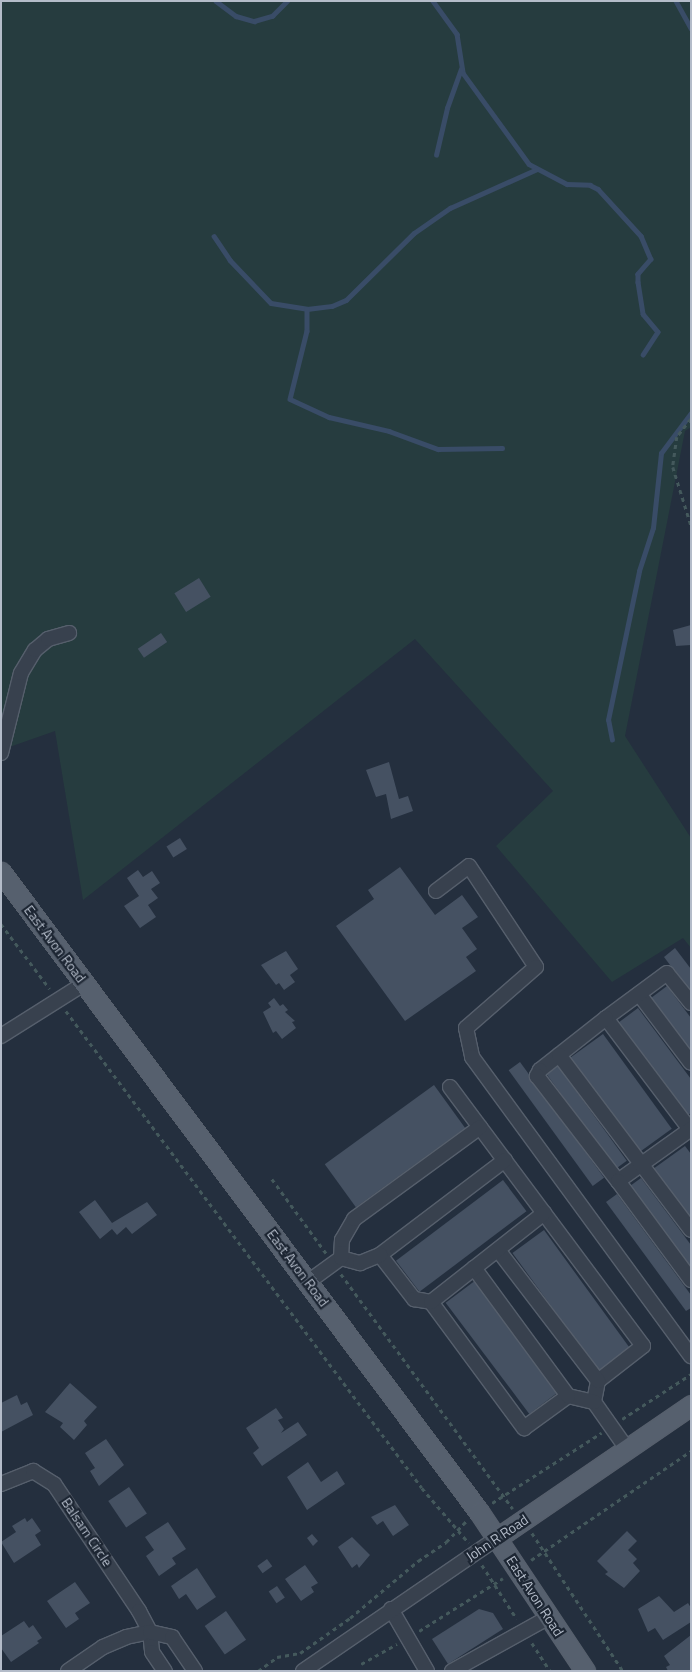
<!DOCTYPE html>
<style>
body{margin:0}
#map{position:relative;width:692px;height:1672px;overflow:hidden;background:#242f3e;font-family:"Titillium Web",sans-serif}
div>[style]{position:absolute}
.green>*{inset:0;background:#263c3f}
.stream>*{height:4.5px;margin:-2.25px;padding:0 2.25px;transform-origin:2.25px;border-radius:2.25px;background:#394c67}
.building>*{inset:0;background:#455162;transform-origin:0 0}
.path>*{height:2.5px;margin-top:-1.25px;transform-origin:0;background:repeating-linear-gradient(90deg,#44595c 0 4px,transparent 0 8px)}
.roads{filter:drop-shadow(1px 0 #565f6c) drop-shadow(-1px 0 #565f6c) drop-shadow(0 1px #565f6c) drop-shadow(0 -1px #565f6c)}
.minor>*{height:14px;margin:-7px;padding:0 7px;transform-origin:7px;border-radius:7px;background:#38414e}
.major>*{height:19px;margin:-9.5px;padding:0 9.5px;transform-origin:9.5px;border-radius:9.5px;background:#56606e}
span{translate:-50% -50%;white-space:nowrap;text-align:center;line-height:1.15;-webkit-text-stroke:4.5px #1d2633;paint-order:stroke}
.street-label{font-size:14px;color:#b4bcc9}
.frame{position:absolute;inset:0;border:2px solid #b4bcc9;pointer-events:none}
</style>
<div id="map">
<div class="green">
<div style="clip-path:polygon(1px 1px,691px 1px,691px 427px,685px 431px,625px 736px,691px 838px,691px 948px,683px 938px,612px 982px,496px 846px,553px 791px,415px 639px,83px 900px,55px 731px,1px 750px)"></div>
</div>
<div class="stream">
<div style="left:216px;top:1px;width:25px;rotate:37deg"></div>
<div style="left:236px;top:16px;width:19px;rotate:16deg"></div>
<div style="left:254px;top:21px;width:19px;rotate:-16deg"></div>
<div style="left:272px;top:16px;width:21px;rotate:-45deg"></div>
<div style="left:433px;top:1px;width:41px;rotate:54deg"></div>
<div style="left:457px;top:34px;width:39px;rotate:81deg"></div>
<div style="left:463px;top:73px;width:112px;rotate:54deg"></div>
<div style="left:529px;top:164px;width:43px;rotate:27.8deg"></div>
<div style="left:567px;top:184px;width:23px;rotate:2deg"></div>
<div style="left:590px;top:185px;width:9px;rotate:27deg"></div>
<div style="left:598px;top:189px;width:64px;rotate:47.5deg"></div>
<div style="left:641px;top:236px;width:25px;rotate:67deg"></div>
<div style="left:651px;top:259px;width:20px;rotate:131deg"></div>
<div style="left:638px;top:274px;width:8px;rotate:90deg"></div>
<div style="left:638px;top:282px;width:32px;rotate:81deg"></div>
<div style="left:643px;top:314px;width:23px;rotate:50deg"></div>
<div style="left:658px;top:332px;width:27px;rotate:123deg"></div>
<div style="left:676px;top:1px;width:31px;rotate:61deg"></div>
<div style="left:436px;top:155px;width:48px;rotate:-76.8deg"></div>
<div style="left:447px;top:108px;width:41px;rotate:-70.3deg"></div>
<div style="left:214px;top:236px;width:29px;rotate:56deg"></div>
<div style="left:230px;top:260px;width:59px;rotate:46.4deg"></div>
<div style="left:271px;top:303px;width:36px;rotate:9deg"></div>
<div style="left:307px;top:309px;width:25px;rotate:-7deg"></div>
<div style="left:332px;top:306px;width:15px;rotate:-23deg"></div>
<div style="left:346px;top:300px;width:95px;rotate:-44.6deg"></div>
<div style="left:414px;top:233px;width:44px;rotate:-34.8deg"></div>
<div style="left:450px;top:208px;width:95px;rotate:-24.1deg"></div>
<div style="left:307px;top:309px;width:22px;rotate:90deg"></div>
<div style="left:307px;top:331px;width:70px;rotate:104deg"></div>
<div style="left:290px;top:399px;width:43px;rotate:24.8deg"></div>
<div style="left:329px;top:417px;width:62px;rotate:13.1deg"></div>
<div style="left:389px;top:431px;width:52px;rotate:20.2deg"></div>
<div style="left:438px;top:449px;width:64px;rotate:-0.9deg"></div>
<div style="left:612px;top:740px;width:20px;rotate:-101deg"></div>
<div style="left:608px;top:720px;width:152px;rotate:-78.2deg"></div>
<div style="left:639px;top:571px;width:45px;rotate:-72deg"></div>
<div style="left:653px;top:528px;width:75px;rotate:-83.9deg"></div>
<div style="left:661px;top:453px;width:50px;rotate:-53.1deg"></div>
</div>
<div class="building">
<div style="left:199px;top:578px;width:22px;height:29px;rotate:58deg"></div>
<div style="clip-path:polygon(691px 625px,691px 645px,676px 646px,673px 630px)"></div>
<div style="left:161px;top:633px;width:11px;height:28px;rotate:56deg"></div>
<div style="clip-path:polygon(389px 762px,399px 799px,408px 796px,413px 811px,391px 819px,386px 794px,376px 797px,366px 770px)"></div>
<div style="left:180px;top:838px;width:13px;height:16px;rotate:58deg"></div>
<div style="clip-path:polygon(400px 867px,435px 915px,462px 895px,478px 917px,462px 928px,477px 949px,466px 957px,476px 971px,405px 1021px,336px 926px,374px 899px,368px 890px)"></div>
<div style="clip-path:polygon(138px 870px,143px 877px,152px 871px,160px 883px,151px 889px,158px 898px,148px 905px,156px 917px,140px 928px,124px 906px,139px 896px,127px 878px)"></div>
<div style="clip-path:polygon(675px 948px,691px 969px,691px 993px,664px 957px)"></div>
<div style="clip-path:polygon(286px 951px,298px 969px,290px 975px,295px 982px,284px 990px,279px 983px,276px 985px,261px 965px)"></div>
<div style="clip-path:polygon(667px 986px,691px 1018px,691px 1052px,651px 998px)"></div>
<div style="clip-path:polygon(274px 998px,280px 1006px,283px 1004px,288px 1010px,285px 1012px,295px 1021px,292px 1022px,296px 1028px,282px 1039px,276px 1031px,273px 1033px,263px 1012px,271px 1007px,268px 1003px)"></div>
<div style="clip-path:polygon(638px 1008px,691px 1079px,691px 1113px,686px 1116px,618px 1023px)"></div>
<div style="left:603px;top:1034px;width:117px;height:41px;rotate:54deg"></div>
<div style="left:520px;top:1062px;width:143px;height:14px;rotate:54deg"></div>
<div style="left:558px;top:1066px;width:117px;height:14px;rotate:54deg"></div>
<div style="left:434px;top:1085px;width:53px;height:135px;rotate:54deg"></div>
<div style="clip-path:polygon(685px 1146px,691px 1154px,691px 1219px,653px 1169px)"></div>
<div style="clip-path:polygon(641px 1178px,691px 1245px,691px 1269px,630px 1186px)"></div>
<div style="left:503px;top:1180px;width:39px;height:134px;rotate:53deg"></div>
<div style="clip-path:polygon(617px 1194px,691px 1295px,691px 1308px,686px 1311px,606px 1202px)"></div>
<div style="clip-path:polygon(95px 1200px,112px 1223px,147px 1202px,157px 1215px,132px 1234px,126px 1227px,117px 1235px,112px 1229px,100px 1239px,79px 1212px)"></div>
<div style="left:544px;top:1230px;width:146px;height:39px;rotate:54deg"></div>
<div style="left:476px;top:1280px;width:139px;height:38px;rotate:53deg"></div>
<div style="clip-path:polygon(70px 1383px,97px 1407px,84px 1421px,87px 1425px,74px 1440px,60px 1427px,63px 1423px,45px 1412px)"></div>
<div style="clip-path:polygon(17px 1395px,21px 1405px,27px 1402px,33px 1415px,1px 1432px,1px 1403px)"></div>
<div style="clip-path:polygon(276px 1408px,283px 1418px,278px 1420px,284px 1429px,281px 1433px,298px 1422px,307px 1435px,262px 1466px,253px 1453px,259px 1448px,246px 1428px)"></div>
<div style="clip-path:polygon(106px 1439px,124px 1465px,99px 1486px,90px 1471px,95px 1468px,85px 1453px)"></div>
<div style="clip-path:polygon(308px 1462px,321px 1482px,337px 1471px,345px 1484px,307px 1510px,287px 1477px)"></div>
<div style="left:129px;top:1487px;width:32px;height:25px;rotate:56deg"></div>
<div style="clip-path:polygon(395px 1505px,409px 1525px,393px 1536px,383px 1521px,377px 1525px,371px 1517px)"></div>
<div style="clip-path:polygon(25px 1518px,27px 1522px,32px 1518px,41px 1531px,35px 1535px,41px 1545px,14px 1563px,1px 1542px,16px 1532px,12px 1526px)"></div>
<div style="clip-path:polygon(168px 1522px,186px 1549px,172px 1558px,176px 1564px,159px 1576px,146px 1556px,154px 1550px,145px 1537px)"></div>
<div style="clip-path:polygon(627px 1531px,637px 1541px,628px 1550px,637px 1559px,633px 1563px,640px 1571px,624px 1588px,605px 1574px,608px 1572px,597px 1561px)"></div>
<div style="clip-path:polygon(312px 1534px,318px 1541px,313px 1546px,307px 1538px)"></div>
<div style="clip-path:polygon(352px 1537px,370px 1555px,359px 1568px,357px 1564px,352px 1568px,338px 1547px)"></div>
<div style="left:267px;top:1559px;width:9px;height:12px;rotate:54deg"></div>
<div style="clip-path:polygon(305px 1565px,318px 1583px,311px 1587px,314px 1592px,301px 1601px,285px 1579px)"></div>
<div style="clip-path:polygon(197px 1568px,216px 1597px,197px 1610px,186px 1594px,179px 1599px,171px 1586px)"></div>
<div style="clip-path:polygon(75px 1582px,90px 1603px,75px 1613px,79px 1619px,66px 1628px,47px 1601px)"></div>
<div style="left:277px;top:1586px;width:14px;height:10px;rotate:56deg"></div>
<div style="clip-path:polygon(659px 1596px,674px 1612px,688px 1603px,691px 1608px,691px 1622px,663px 1640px,655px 1628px,648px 1632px,638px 1609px)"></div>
<div style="clip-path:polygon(479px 1609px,493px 1613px,503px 1629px,448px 1664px,432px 1639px)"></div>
<div style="left:226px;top:1611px;width:35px;height:26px;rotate:55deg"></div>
<div style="clip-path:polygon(24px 1621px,29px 1628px,33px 1625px,42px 1638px,37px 1641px,39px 1643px,11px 1662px,1px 1648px,1px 1636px)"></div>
<div style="clip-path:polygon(691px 1635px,691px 1671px,668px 1671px,666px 1667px,670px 1665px,664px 1656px)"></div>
</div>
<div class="path">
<div style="left:691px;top:419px;width:23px;rotate:128deg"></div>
<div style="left:677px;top:437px;width:30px;rotate:98deg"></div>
<div style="left:673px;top:467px;width:61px;rotate:72.8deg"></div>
<div style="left:1px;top:924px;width:81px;rotate:53deg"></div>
<div style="left:66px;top:1011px;width:595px;rotate:53.26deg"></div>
<div style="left:422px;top:1488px;width:72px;rotate:49.5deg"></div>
<div style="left:272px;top:1179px;width:92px;rotate:53.9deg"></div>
<div style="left:341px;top:1274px;width:291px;rotate:53.8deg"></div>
<div style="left:622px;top:1419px;width:82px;rotate:-33.1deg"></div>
<div style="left:492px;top:1503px;width:130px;rotate:-32.7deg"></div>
<div style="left:532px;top:1533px;width:165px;rotate:56.6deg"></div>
<div style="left:531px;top:1560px;width:194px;rotate:-34.3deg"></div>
<div style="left:482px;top:1565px;width:64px;rotate:57.1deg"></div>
<div style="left:419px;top:1631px;width:99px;rotate:-32.2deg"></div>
<div style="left:532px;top:1643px;width:33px;rotate:57deg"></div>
<div style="left:361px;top:1664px;width:41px;rotate:-29.1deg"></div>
<div style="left:258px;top:1671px;width:24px;rotate:-36deg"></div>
<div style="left:277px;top:1657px;width:23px;rotate:-10deg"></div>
<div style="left:300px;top:1653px;width:61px;rotate:-35deg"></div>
<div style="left:350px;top:1618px;width:89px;rotate:-40deg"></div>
<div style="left:418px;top:1561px;width:34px;rotate:-34deg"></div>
<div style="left:446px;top:1542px;width:30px;rotate:-46deg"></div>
</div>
<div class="roads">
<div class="minor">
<div style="left:1px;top:753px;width:82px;rotate:-76deg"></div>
<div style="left:21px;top:673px;width:27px;rotate:-59deg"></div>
<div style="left:35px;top:650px;width:17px;rotate:-40deg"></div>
<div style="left:48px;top:639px;width:22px;rotate:-16deg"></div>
<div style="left:436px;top:891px;width:41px;rotate:-37.1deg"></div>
<div style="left:469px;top:866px;width:121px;rotate:56.4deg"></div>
<div style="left:536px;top:967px;width:93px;rotate:138.9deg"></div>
<div style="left:466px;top:1028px;width:30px;rotate:78deg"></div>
<div style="left:472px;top:1057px;width:371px;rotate:53.8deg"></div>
<div style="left:639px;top:994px;width:86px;rotate:53deg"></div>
<div style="left:691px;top:1003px;width:38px;rotate:-129deg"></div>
<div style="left:667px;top:973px;width:76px;rotate:143.6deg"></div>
<div style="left:606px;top:1018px;width:141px;rotate:53deg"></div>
<div style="left:606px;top:1018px;width:84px;rotate:141.8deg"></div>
<div style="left:540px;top:1070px;width:7px;rotate:117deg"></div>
<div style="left:537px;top:1076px;width:133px;rotate:52.4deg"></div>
<div style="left:618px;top:1181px;width:90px;rotate:-35.5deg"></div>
<div style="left:1px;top:1036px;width:99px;rotate:-32.2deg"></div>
<div style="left:559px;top:1055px;width:219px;rotate:53deg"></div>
<div style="left:450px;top:1087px;width:323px;rotate:53.3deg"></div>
<div style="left:643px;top:1346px;width:57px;rotate:142.1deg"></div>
<div style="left:598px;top:1381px;width:21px;rotate:101deg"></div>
<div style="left:594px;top:1402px;width:57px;rotate:54.9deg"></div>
<div style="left:505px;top:1160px;width:157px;rotate:142.8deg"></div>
<div style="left:380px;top:1255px;width:56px;rotate:52.3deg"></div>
<div style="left:414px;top:1299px;width:17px;rotate:10deg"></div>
<div style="left:431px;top:1302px;width:157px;rotate:53.6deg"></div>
<div style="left:524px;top:1428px;width:54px;rotate:-36deg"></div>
<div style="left:568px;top:1396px;width:27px;rotate:13deg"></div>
<div style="left:618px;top:1181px;width:123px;rotate:53.6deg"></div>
<div style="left:498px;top:1250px;width:165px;rotate:52.6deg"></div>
<div style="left:341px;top:1258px;width:20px;rotate:15deg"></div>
<div style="left:360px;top:1263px;width:22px;rotate:-22deg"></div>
<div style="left:474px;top:1268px;width:159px;rotate:53.7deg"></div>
<div style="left:308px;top:1282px;width:41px;rotate:-36deg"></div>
<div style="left:341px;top:1258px;width:18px;rotate:-87deg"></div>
<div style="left:342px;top:1240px;width:24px;rotate:-60deg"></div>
<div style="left:354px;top:1219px;width:156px;rotate:-36.1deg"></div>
<div style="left:431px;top:1302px;width:144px;rotate:-38.2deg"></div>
<div style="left:1px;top:1484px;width:35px;rotate:-22deg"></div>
<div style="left:33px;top:1471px;width:25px;rotate:32deg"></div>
<div style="left:54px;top:1484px;width:153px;rotate:56.2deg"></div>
<div style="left:139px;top:1611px;width:24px;rotate:62deg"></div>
<div style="left:150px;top:1632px;width:20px;rotate:84deg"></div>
<div style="left:152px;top:1652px;width:23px;rotate:56deg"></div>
<div style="left:391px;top:1609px;width:72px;rotate:59.9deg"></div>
<div style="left:68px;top:1671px;width:42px;rotate:-34.4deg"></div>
<div style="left:103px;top:1647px;width:25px;rotate:-23deg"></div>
<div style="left:126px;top:1637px;width:25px;rotate:-12deg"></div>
<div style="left:150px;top:1632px;width:23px;rotate:13deg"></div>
<div style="left:172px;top:1637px;width:41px;rotate:55.9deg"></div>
<div style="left:303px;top:1671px;width:235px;rotate:-34.4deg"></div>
<div style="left:452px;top:1671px;width:111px;rotate:-29.1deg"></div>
</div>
<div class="major">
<div style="left:1px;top:872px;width:799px;rotate:53.24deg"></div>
<div style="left:479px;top:1512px;width:191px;rotate:56.3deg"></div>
<div style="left:497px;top:1538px;width:235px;rotate:-34.4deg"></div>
</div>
</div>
<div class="street-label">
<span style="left:55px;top:944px;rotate:53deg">East Avon Road</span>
<span style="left:298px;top:1268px;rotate:53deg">East Avon Road</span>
<span style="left:87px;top:1532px;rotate:56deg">Balsam Circle</span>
<span style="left:497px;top:1538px;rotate:-34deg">John R Road</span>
<span style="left:535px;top:1596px;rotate:57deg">East Avon Road</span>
</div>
<div class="frame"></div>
</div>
